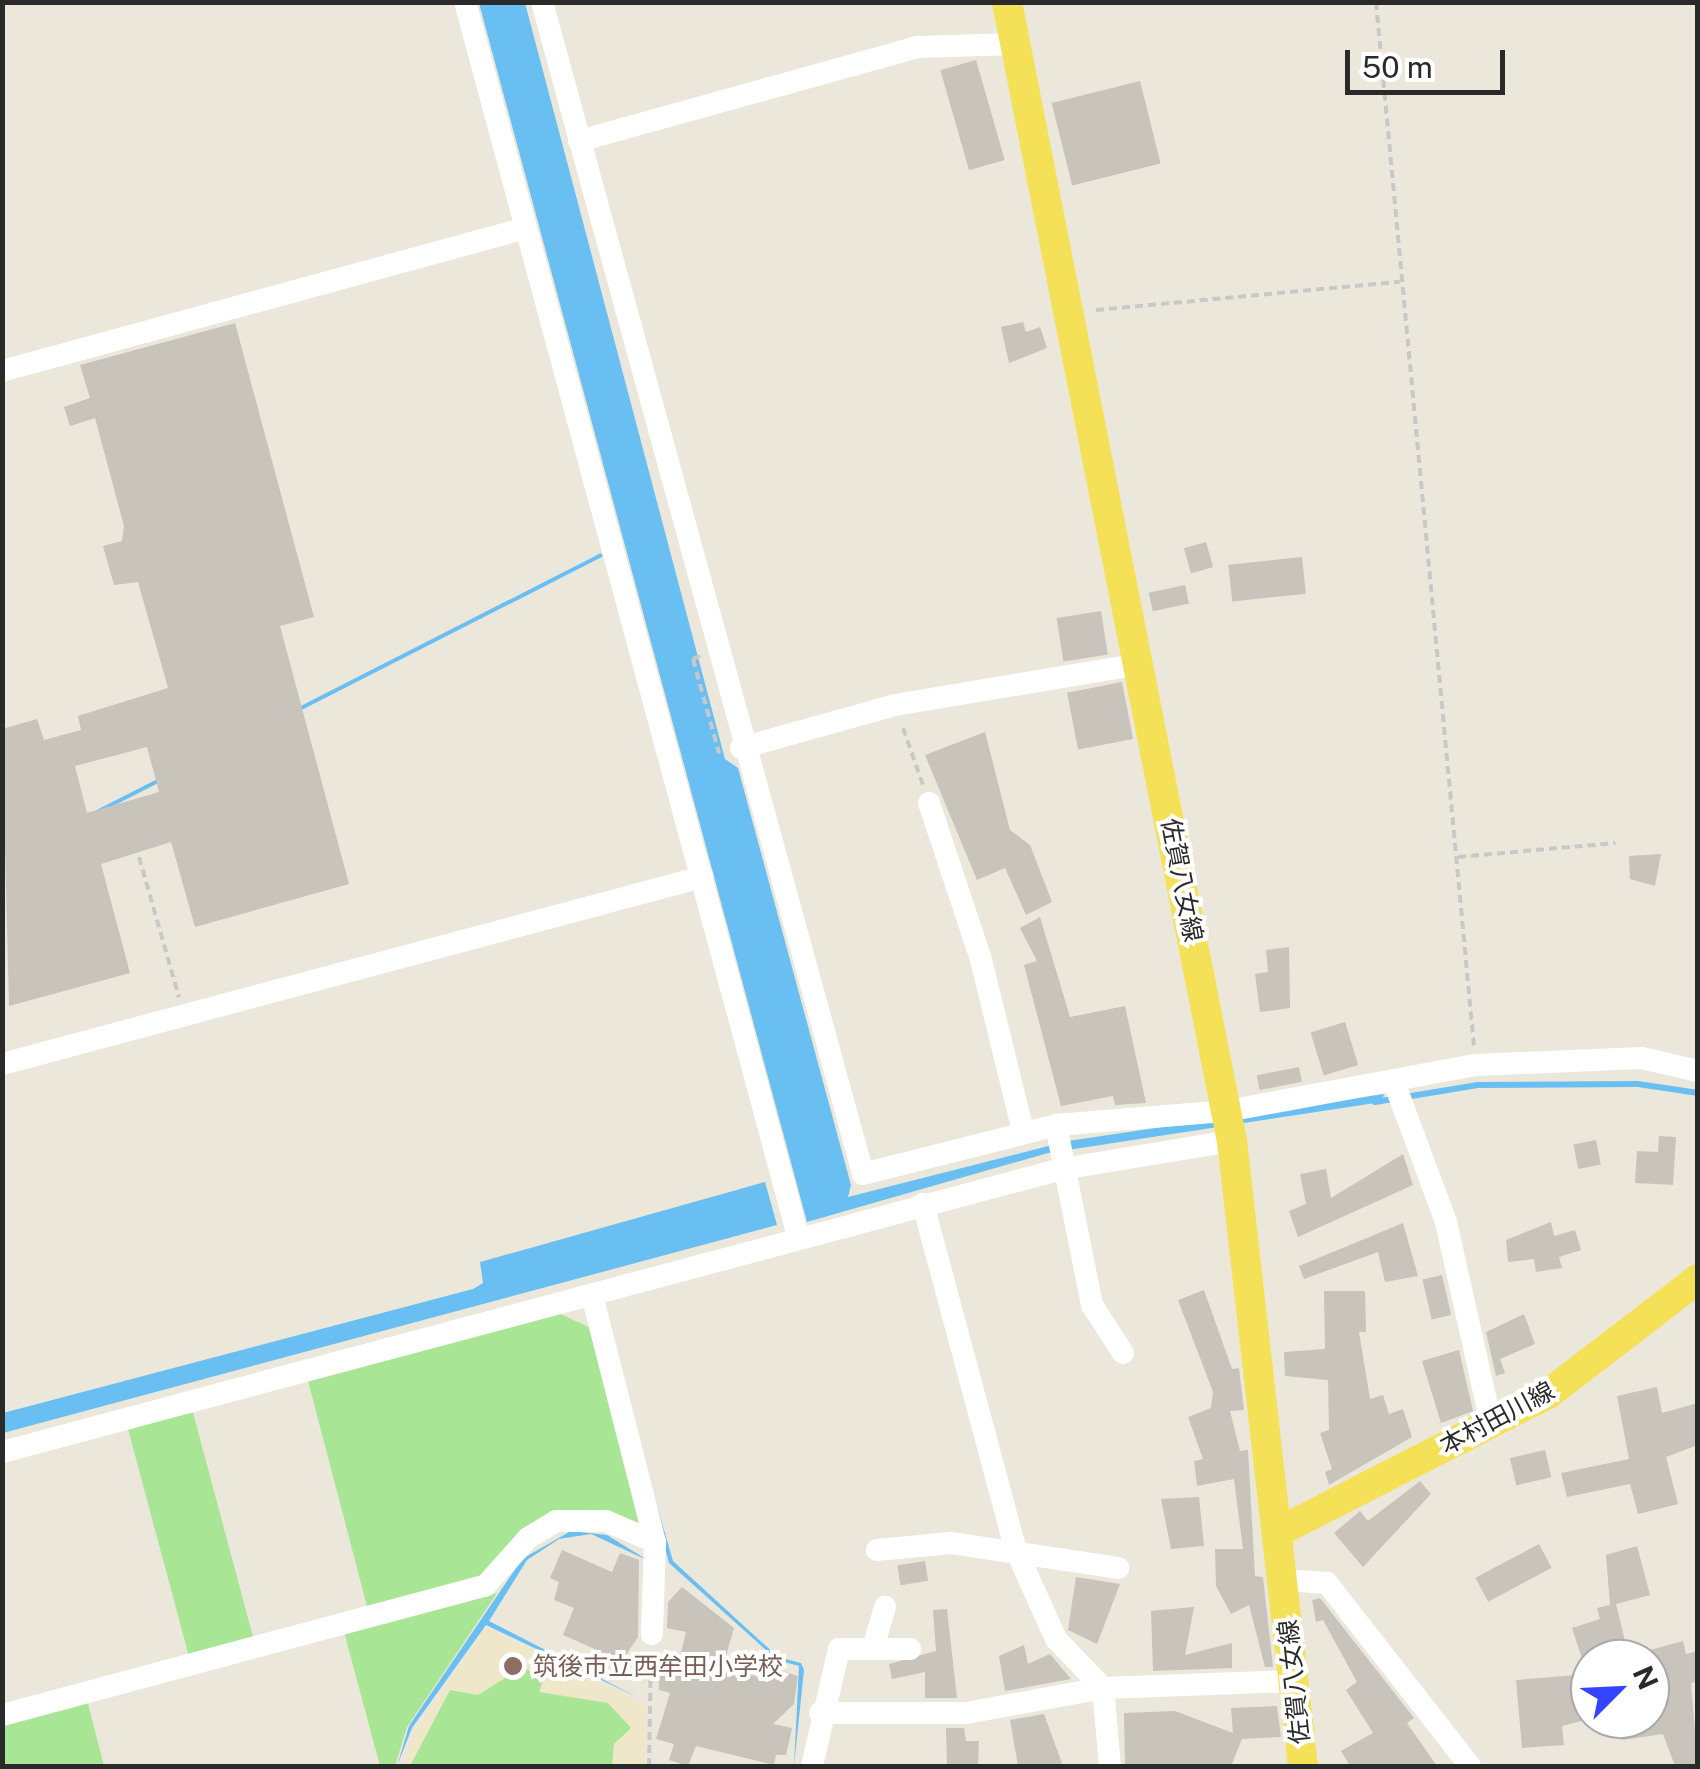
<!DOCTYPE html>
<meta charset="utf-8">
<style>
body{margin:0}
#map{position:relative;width:1700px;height:1769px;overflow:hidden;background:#ece7db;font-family:"Public Sans","Noto Sans JP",sans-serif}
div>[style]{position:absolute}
.education>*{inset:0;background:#efe7ca}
.green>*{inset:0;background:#a8e595;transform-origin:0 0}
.water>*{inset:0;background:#6abff2;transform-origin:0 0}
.stream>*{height:6px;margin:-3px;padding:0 3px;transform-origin:3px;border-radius:3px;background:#6abff2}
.building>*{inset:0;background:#c8c3bb;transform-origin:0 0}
.path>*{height:4px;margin-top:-2px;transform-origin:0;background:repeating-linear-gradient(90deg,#c8c8c8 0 8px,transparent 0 13px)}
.minor>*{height:22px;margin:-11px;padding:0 11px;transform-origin:11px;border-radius:11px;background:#fff}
.major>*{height:30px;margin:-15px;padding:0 15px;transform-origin:15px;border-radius:15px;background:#f5e157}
.dots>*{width:28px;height:28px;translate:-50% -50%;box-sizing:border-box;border:5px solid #fff;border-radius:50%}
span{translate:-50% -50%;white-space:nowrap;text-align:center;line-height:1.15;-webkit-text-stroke:8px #fff;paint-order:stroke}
.street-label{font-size:25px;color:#2a2a2a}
.education-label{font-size:25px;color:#785e54}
.left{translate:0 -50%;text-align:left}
.frame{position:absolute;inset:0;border:5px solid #2a2a2a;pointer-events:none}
.north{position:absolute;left:1570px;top:1639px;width:100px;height:100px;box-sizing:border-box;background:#fff;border:2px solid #aaa;border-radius:50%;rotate:66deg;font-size:28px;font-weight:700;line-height:40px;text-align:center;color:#2a2a2a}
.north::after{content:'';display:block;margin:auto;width:35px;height:45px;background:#3545ff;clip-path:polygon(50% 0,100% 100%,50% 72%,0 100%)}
.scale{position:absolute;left:1345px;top:50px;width:160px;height:45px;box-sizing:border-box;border:5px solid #2a2a2a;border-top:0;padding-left:12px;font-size:30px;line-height:35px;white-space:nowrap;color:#2a2a2a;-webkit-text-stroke:8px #fff;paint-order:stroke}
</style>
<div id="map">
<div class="education">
<div style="clip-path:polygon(487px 1628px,646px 1705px,645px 1766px,403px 1766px,414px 1730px)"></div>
</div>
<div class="green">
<div style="clip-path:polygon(556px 1312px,593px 1329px,644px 1518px,636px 1525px,587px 1513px,484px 1580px,368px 1610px,307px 1377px)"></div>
<div style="left:192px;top:1409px;width:236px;height:67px;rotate:75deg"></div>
<div style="clip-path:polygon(497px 1593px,407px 1727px,395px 1766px,380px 1766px,344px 1632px)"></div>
<div style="clip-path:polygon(523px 1667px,544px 1677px,539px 1692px,608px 1703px,631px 1728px,614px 1744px,612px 1766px,410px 1766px,450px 1690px,478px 1695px)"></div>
<div style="clip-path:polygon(87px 1700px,104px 1766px,3px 1766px,3px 1722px)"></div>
</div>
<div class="water">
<div style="clip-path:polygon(479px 3px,525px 3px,725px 759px,738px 768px,851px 1185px,848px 1197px,1068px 1141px,1384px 1094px,1382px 1102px,1048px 1153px,807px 1222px)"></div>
<div style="left:601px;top:553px;width:4px;height:619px;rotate:63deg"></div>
<div style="clip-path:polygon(765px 1182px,777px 1225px,3px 1433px,3px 1413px,473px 1289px,483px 1283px,480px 1262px)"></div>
<div style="clip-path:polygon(601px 1313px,673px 1561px,778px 1657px,801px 1663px,804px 1670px,794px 1766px,799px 1666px,777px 1660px,669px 1563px)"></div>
<div style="clip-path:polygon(571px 1531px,607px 1535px,649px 1561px,591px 1534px,559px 1539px,527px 1560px,489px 1621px,639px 1698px,486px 1625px,412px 1728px,397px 1766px,409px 1726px,522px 1559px)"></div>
</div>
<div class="stream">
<div style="left:1375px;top:1102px;width:104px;rotate:-9.4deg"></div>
<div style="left:1478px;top:1085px;width:160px;rotate:-0.4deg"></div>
<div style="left:1638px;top:1084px;width:61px;rotate:8.5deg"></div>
</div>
<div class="building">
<div style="left:976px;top:60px;width:104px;height:37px;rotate:74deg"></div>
<div style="left:1140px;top:81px;width:85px;height:91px;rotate:76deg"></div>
<div style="clip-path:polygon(1023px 322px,1026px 332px,1040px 327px,1047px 348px,1009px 363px,1001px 327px)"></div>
<div style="clip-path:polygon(evenodd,235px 323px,314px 617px,280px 626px,349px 884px,195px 927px,171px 842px,101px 864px,130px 973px,9px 1006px,2px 729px,37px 719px,44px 740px,81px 730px,78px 716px,168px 688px,138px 582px,114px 585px,103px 546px,122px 541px,124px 526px,95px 418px,70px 426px,64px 407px,90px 398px,80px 365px,235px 323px,147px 747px,159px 792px,87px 813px,75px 766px,147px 747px)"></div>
<div style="left:1206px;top:542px;width:26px;height:23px;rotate:74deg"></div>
<div style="left:1302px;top:557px;width:37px;height:74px;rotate:84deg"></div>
<div style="left:1185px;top:585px;width:19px;height:37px;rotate:78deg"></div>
<div style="left:1101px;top:611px;width:44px;height:45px;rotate:81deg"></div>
<div style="left:1122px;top:682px;width:58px;height:56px;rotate:79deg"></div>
<div style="clip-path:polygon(985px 732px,1010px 830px,1030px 845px,1052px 902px,1026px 915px,1005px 868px,977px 880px,925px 755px)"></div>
<div style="clip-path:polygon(1661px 854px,1655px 886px,1630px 879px,1629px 856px)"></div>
<div style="clip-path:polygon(1040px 917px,1070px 1017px,1125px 1006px,1146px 1103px,1115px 1105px,1113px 1096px,1061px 1106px,1024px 965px,1037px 961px,1020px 928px)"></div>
<div style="clip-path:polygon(1289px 947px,1290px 1008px,1260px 1012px,1255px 974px,1268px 972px,1266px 950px)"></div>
<div style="left:1345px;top:1022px;width:45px;height:36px;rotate:73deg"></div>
<div style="left:1299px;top:1067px;width:15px;height:43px;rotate:79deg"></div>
<div style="clip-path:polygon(1659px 1136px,1676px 1137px,1673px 1185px,1635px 1183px,1637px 1151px,1658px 1152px)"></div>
<div style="left:1596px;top:1140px;width:25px;height:23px;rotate:79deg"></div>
<div style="clip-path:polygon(1403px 1154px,1413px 1185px,1298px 1237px,1289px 1211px,1306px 1204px,1300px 1174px,1326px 1169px,1331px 1198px)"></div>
<div style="clip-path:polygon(1551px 1222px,1554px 1236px,1575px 1230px,1581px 1250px,1559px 1257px,1562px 1268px,1536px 1272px,1534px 1259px,1508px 1262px,1506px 1240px)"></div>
<div style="clip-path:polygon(1403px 1223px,1418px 1276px,1385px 1282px,1378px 1252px,1304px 1279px,1299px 1266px)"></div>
<div style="left:1442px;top:1275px;width:41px;height:20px;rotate:77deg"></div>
<div style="clip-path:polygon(1204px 1290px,1232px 1369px,1239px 1368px,1244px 1410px,1230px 1411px,1240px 1451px,1248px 1450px,1255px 1576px,1263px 1577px,1273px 1667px,1265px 1667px,1249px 1605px,1231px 1614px,1216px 1586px,1215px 1549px,1243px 1549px,1234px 1479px,1197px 1486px,1194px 1461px,1203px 1459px,1188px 1417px,1211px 1408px,1213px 1392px,1178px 1300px)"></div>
<div style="clip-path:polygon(1324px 1291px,1365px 1291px,1366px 1332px,1359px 1332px,1370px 1399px,1383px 1395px,1389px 1414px,1403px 1409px,1412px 1437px,1329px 1485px,1325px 1472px,1332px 1469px,1320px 1433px,1329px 1430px,1328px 1380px,1285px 1376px,1284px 1352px,1325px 1349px)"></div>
<div style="clip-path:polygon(1524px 1314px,1535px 1344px,1500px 1359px,1505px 1373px,1496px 1376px,1486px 1332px)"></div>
<div style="clip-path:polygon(1459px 1350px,1473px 1411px,1441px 1423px,1422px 1361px)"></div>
<div style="clip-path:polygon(1657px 1387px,1662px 1413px,1698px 1403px,1698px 1445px,1666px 1457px,1678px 1504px,1638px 1514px,1630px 1484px,1567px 1497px,1561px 1473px,1629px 1459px,1617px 1396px)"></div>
<div style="left:1545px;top:1450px;width:28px;height:36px;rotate:77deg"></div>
<div style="clip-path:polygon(1420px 1481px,1431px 1494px,1363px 1567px,1334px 1533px,1360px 1511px,1368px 1521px)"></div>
<div style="clip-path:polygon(1199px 1497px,1204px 1546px,1171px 1549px,1161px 1499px)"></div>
<div style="left:1539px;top:1544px;width:27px;height:72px;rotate:62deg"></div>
<div style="clip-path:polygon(1637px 1546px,1650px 1595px,1616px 1604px,1627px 1649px,1583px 1662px,1572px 1628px,1600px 1619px,1597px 1608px,1610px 1605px,1606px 1555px)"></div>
<div style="clip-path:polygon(562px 1550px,612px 1572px,620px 1553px,639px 1560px,638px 1637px,622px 1661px,563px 1635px,574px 1608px,554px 1600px,559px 1582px,550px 1578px)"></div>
<div style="left:925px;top:1561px;width:20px;height:28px;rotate:81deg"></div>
<div style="clip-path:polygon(1076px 1577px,1120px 1584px,1097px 1644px,1068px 1630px)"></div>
<div style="clip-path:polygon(682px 1587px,734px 1628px,723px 1666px,771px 1681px,774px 1668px,798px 1676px,794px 1704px,773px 1724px,792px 1728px,786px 1755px,776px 1755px,774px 1765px,696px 1746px,688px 1766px,669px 1760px,674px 1744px,656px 1739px,670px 1693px,659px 1690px,658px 1673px,675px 1677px,686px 1632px,667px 1628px,668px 1602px)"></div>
<div style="clip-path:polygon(1320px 1598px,1414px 1718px,1407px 1723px,1437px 1766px,1350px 1766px,1341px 1751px,1373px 1733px,1346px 1690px,1357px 1682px,1323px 1620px,1316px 1622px,1312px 1600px)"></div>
<div style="clip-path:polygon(1194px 1607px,1185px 1655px,1232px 1643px,1232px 1668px,1153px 1671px,1151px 1611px)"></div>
<div style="clip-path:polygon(947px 1609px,957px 1698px,925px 1698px,925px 1672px,892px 1679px,889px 1664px,936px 1651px,933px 1610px)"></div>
<div style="clip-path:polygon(1683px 1641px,1686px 1654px,1698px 1651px,1698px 1681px,1691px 1683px,1698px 1766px,1675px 1766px,1663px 1734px,1622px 1740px,1618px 1724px,1657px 1719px,1650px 1650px)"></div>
<div style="clip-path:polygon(1024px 1645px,1028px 1664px,1050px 1654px,1071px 1679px,1005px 1691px,999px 1656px)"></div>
<div style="clip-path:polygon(1590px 1674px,1590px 1719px,1562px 1726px,1564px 1745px,1522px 1748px,1516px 1680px)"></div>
<div style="clip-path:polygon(1277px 1706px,1281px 1737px,1242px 1739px,1231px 1766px,1125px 1766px,1124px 1713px,1175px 1711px,1233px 1733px,1231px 1708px)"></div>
<div style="clip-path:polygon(1044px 1714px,1063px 1766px,1018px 1766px,1010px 1720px)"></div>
<div style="clip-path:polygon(946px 1728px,964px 1728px,966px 1741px,979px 1741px,978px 1766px,947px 1766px)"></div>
</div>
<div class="path">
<div style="left:1376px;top:2px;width:1049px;rotate:84.64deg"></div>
<div style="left:1096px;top:310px;width:305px;rotate:-5.3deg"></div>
<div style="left:700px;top:656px;width:8px;rotate:157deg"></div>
<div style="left:693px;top:659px;width:98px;rotate:74.5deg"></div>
<div style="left:903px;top:728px;width:60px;rotate:70.7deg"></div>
<div style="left:139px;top:857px;width:146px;rotate:74.1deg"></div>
<div style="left:1458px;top:857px;width:158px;rotate:-5.1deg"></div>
<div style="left:649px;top:1766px;width:112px;rotate:-89deg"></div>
</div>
<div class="minor">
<div style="left:465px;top:2px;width:1278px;rotate:74.9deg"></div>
<div style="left:542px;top:2px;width:1215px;rotate:74.68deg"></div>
<div style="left:863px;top:1174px;width:199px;rotate:-14.2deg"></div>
<div style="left:1056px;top:1125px;width:172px;rotate:-4.7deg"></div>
<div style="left:1227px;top:1111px;width:252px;rotate:-10.5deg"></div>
<div style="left:1475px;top:1065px;width:167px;rotate:-2.4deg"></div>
<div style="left:1642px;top:1058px;width:57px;rotate:13.1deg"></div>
<div style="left:579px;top:141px;width:351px;rotate:-15.5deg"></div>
<div style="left:917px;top:47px;width:98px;rotate:-1.8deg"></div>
<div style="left:2px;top:371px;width:543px;rotate:-15.26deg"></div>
<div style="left:741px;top:748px;width:160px;rotate:-15.6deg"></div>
<div style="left:895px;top:705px;width:248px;rotate:-9.5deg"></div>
<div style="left:929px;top:803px;width:161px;rotate:71.6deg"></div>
<div style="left:980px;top:956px;width:180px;rotate:76.2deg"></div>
<div style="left:2px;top:1064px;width:725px;rotate:-14.96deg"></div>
<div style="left:1394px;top:1082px;width:149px;rotate:69.6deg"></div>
<div style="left:1446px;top:1222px;width:207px;rotate:77.4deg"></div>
<div style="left:1056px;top:1125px;width:184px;rotate:78.7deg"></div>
<div style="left:1092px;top:1305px;width:57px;rotate:57.1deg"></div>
<div style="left:923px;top:1204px;width:356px;rotate:75deg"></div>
<div style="left:1015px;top:1548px;width:100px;rotate:65.7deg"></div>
<div style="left:1056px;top:1639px;width:68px;rotate:46.2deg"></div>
<div style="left:1103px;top:1688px;width:78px;rotate:84.9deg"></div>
<div style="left:592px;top:1295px;width:255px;rotate:75.7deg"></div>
<div style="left:655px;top:1542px;width:92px;rotate:91.9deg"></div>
<div style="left:2px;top:1452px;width:1097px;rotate:-14.95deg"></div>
<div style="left:1062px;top:1169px;width:172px;rotate:-9.4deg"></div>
<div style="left:877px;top:1550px;width:74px;rotate:-5.4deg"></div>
<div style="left:951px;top:1543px;width:169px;rotate:8.5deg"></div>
<div style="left:1283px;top:1580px;width:44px;rotate:3.9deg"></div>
<div style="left:1327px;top:1583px;width:232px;rotate:52deg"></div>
<div style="left:873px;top:1648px;width:43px;rotate:-73.7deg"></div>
<div style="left:820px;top:1713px;width:146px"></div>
<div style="left:966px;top:1713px;width:139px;rotate:-10.3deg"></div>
<div style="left:1103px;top:1688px;width:191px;rotate:-2.1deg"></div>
<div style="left:2px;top:1715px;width:500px;rotate:-15deg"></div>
<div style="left:485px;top:1586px;width:64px;rotate:-48.1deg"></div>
<div style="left:528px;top:1538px;width:33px;rotate:-31deg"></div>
<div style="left:556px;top:1521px;width:50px"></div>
<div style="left:606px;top:1521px;width:53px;rotate:23.2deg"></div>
<div style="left:812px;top:1766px;width:120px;rotate:-77deg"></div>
<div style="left:839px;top:1649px;width:71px"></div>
</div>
<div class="major">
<div style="left:1007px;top:2px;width:1161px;rotate:78.83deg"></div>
<div style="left:1232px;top:1141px;width:629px;rotate:83.52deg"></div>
<div style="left:1280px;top:1531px;width:301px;rotate:-27.1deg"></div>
<div style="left:1548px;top:1394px;width:189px;rotate:-37.5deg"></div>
</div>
<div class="dots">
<div style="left:513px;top:1666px;background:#8d6e63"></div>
</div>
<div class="street-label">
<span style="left:1182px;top:880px;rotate:79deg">佐賀八女線</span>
<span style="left:1497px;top:1418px;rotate:-28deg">本村田川線</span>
<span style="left:1294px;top:1682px;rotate:-96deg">佐賀八女線</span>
</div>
<div class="education-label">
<span class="left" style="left:533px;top:1666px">筑後市立西牟田小学校</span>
</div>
<div class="frame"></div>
<div class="north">N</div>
<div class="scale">50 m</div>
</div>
